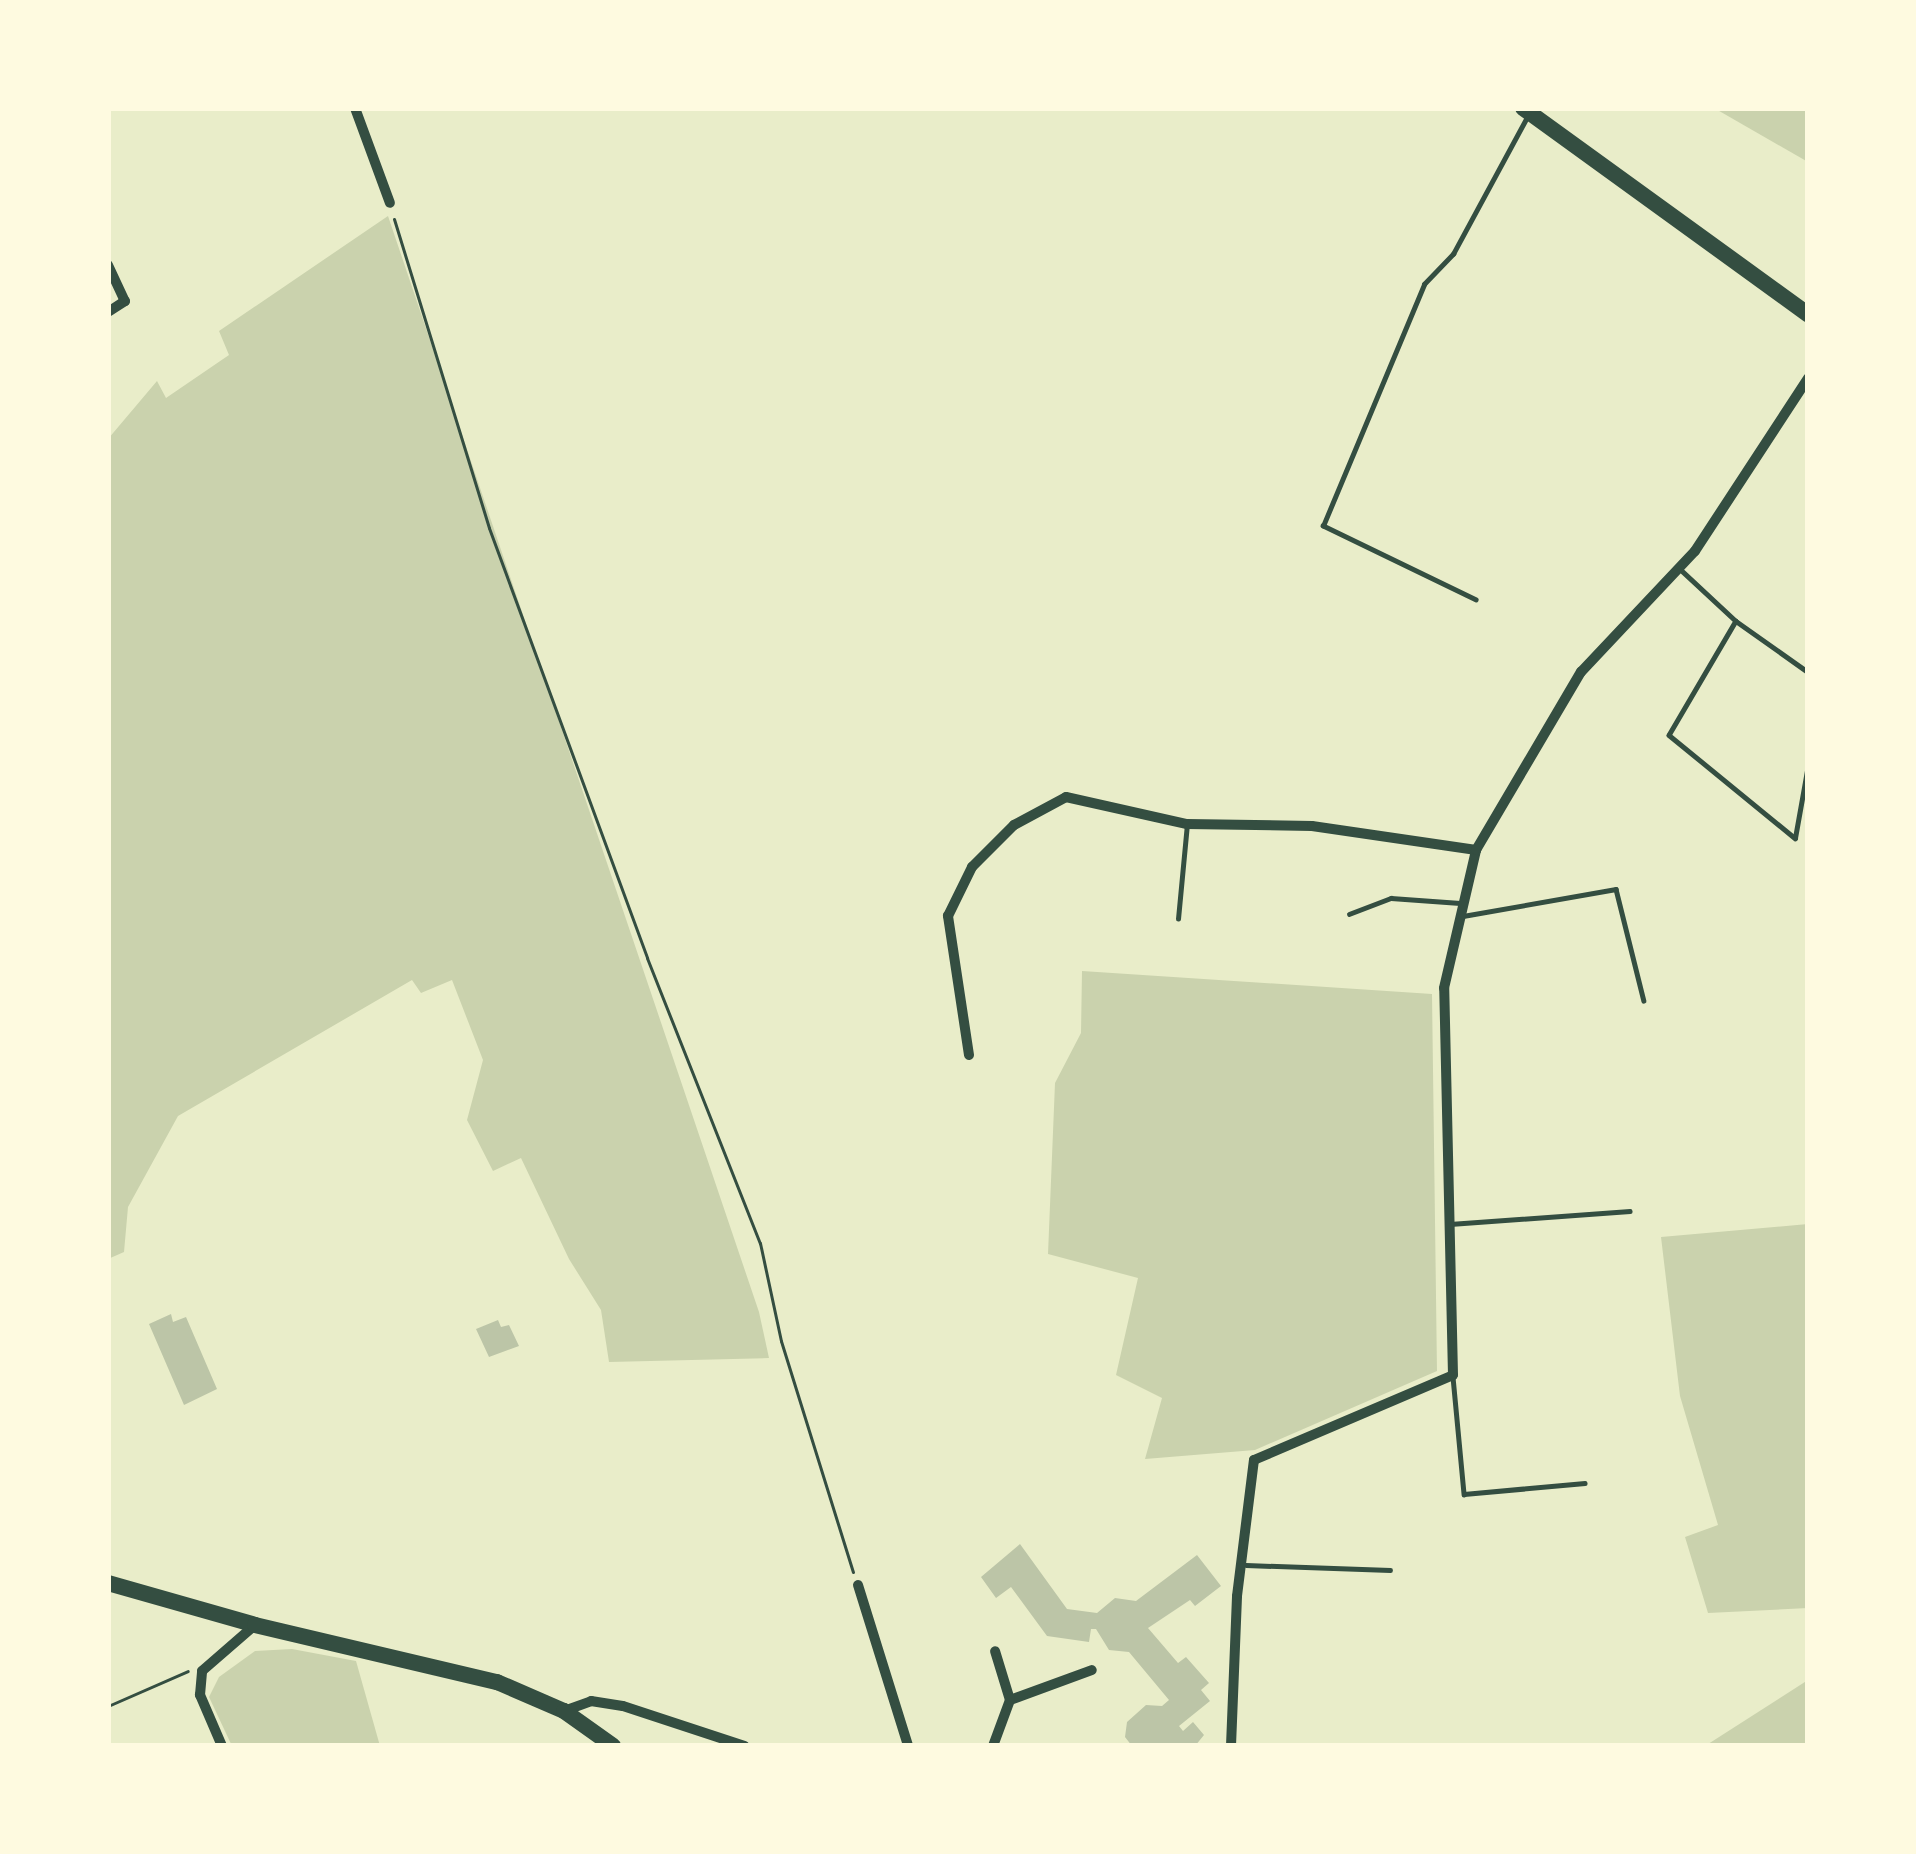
<!DOCTYPE html>
<style>
body{margin:0}
#map{position:relative;width:1916px;height:1854px;overflow:hidden;background:#e9edc9;font-family:"Playfair Display",serif}
div>[style]{position:absolute}
.green>*{inset:0;background:#cad2ad}
.building>*{inset:0;background:#bcc5a7}
.path>*{height:3px;margin:-1.5px;padding:0 1.5px;transform-origin:1.5px;border-radius:1.5px;background:#344e41}
.service>*{height:4.5px;margin:-2.25px;padding:0 2.25px;transform-origin:2.25px;border-radius:2.25px;background:#344e41}
.minor>*{height:10px;margin:-5px;padding:0 5px;transform-origin:5px;border-radius:5px;background:#344e41}
.primary>*{height:16px;margin:-8px;padding:0 8px;transform-origin:8px;border-radius:8px;background:#344e41}
span{translate:-50% -50%;white-space:nowrap;text-align:center;line-height:1.15;-webkit-text-stroke:9px #fefae0;paint-order:stroke}
.frame{position:absolute;inset:0;border:111px solid #fefae0;pointer-events:none}
</style>
<div id="map">
<div class="green">
<div style="clip-path:polygon(1714px 108px,1808px 108px,1808px 162px)"></div>
<div style="clip-path:polygon(388px 216px,759px 1312px,769px 1358px,609px 1362px,601px 1310px,569px 1259px,521px 1158px,493px 1171px,467px 1120px,483px 1060px,452px 980px,421px 993px,412px 980px,178px 1116px,128px 1207px,124px 1252px,108px 1259px,108px 439px,157px 381px,166px 398px,229px 355px,219px 331px)"></div>
<div style="clip-path:polygon(1082px 971px,1432px 994px,1437px 1371px,1255px 1450px,1145px 1459px,1162px 1398px,1116px 1375px,1138px 1278px,1048px 1254px,1055px 1083px,1081px 1033px)"></div>
<div style="clip-path:polygon(1808px 1224px,1808px 1608px,1708px 1613px,1685px 1537px,1718px 1525px,1680px 1396px,1661px 1237px)"></div>
<div style="clip-path:polygon(292px 1649px,356px 1661px,380px 1746px,232px 1746px,209px 1697px,219px 1677px,255px 1651px)"></div>
<div style="clip-path:polygon(1808px 1680px,1808px 1746px,1705px 1746px)"></div>
</div>
<div class="building">
<div style="clip-path:polygon(171px 1314px,173px 1322px,186px 1317px,217px 1389px,184px 1405px,149px 1324px)"></div>
<div style="clip-path:polygon(498px 1320px,501px 1327px,509px 1325px,519px 1346px,489px 1357px,476px 1329px)"></div>
<div style="clip-path:polygon(1020px 1544px,1067px 1609px,1097px 1613px,1115px 1598px,1136px 1601px,1197px 1555px,1221px 1586px,1195px 1606px,1190px 1600px,1148px 1628px,1178px 1663px,1186px 1657px,1209px 1683px,1201px 1690px,1210px 1701px,1179px 1726px,1183px 1731px,1193px 1722px,1204px 1735px,1195px 1746px,1132px 1746px,1125px 1737px,1127px 1722px,1146px 1705px,1162px 1706px,1169px 1700px,1129px 1652px,1109px 1650px,1096px 1629px,1091px 1629px,1089px 1642px,1047px 1636px,1011px 1587px,996px 1598px,981px 1577px)"></div>
</div>
<div class="path">
<div style="left:394px;top:219px;width:323px;rotate:72.9deg"></div>
<div style="left:489px;top:528px;width:458px;rotate:69.8deg"></div>
<div style="left:647px;top:958px;width:307px;rotate:68.4deg"></div>
<div style="left:760px;top:1243px;width:100px;rotate:77.9deg"></div>
<div style="left:781px;top:1341px;width:242px;rotate:72.7deg"></div>
<div style="left:108px;top:1706px;width:87px;rotate:-23.6deg"></div>
</div>
<div class="service">
<div style="left:1680px;top:569px;width:76px;rotate:42.9deg"></div>
<div style="left:1736px;top:621px;width:88px;rotate:35.3deg"></div>
<div style="left:1476px;top:600px;width:170px;rotate:-154.2deg"></div>
<div style="left:1323px;top:526px;width:262px;rotate:-67.3deg"></div>
<div style="left:1424px;top:284px;width:42px;rotate:-46deg"></div>
<div style="left:1453px;top:254px;width:156px;rotate:-61.6deg"></div>
<div style="left:1736px;top:621px;width:132px;rotate:120.4deg"></div>
<div style="left:1669px;top:735px;width:163px;rotate:39.3deg"></div>
<div style="left:1795px;top:838px;width:74px;rotate:-79.9deg"></div>
<div style="left:1349px;top:914px;width:45px;rotate:-20.9deg"></div>
<div style="left:1391px;top:898px;width:69px;rotate:4.1deg"></div>
<div style="left:1463px;top:916px;width:155px;rotate:-10deg"></div>
<div style="left:1616px;top:889px;width:115px;rotate:76deg"></div>
<div style="left:1178px;top:919px;width:95px;rotate:-84.6deg"></div>
<div style="left:1450px;top:1224px;width:180px;rotate:-4.1deg"></div>
<div style="left:1453px;top:1377px;width:118px;rotate:84.6deg"></div>
<div style="left:1464px;top:1494px;width:121px;rotate:-5.2deg"></div>
<div style="left:1246px;top:1565px;width:144px;rotate:2deg"></div>
</div>
<div class="minor">
<div style="left:355px;top:108px;width:101px;rotate:69.8deg"></div>
<div style="left:108px;top:265px;width:40px;rotate:65deg"></div>
<div style="left:125px;top:301px;width:20px;rotate:147deg"></div>
<div style="left:969px;top:1055px;width:141px;rotate:-98.6deg"></div>
<div style="left:948px;top:916px;width:55px;rotate:-63.9deg"></div>
<div style="left:972px;top:867px;width:59px;rotate:-45deg"></div>
<div style="left:1014px;top:825px;width:59px;rotate:-28.3deg"></div>
<div style="left:1066px;top:797px;width:124px;rotate:12.6deg"></div>
<div style="left:1187px;top:824px;width:125px;rotate:0.9deg"></div>
<div style="left:1312px;top:826px;width:166px;rotate:8.3deg"></div>
<div style="left:858px;top:1585px;width:169px;rotate:72.7deg"></div>
<div style="left:1010px;top:1700px;width:87px;rotate:-20.1deg"></div>
<div style="left:564px;top:1711px;width:29px;rotate:-20deg"></div>
<div style="left:591px;top:1701px;width:32px;rotate:9deg"></div>
<div style="left:623px;top:1706px;width:128px;rotate:18.2deg"></div>
<div style="left:222px;top:1746px;width:56px;rotate:-113.3deg"></div>
<div style="left:200px;top:1695px;width:24px;rotate:-85deg"></div>
<div style="left:202px;top:1671px;width:70px;rotate:-41deg"></div>
<div style="left:993px;top:1746px;width:49px;rotate:-69.7deg"></div>
<div style="left:1010px;top:1700px;width:51px;rotate:-107deg"></div>
<div style="left:1231px;top:1746px;width:150px;rotate:-87.7deg"></div>
<div style="left:1237px;top:1596px;width:137px;rotate:-82.9deg"></div>
<div style="left:1254px;top:1460px;width:216px;rotate:-23.1deg"></div>
<div style="left:1453px;top:1375px;width:387px;rotate:-91.3deg"></div>
<div style="left:1444px;top:988px;width:142px;rotate:-76.9deg"></div>
<div style="left:1476px;top:850px;width:207px;rotate:-59.5deg"></div>
<div style="left:1581px;top:672px;width:166px;rotate:-46.7deg"></div>
<div style="left:1695px;top:551px;width:207px;rotate:-56.8deg"></div>
</div>
<div class="primary">
<div style="left:1523px;top:108px;width:352px;rotate:35.9deg"></div>
<div style="left:108px;top:1583px;width:153px;rotate:15.9deg"></div>
<div style="left:255px;top:1625px;width:249px;rotate:13.3deg"></div>
<div style="left:497px;top:1682px;width:73px;rotate:23.4deg"></div>
<div style="left:564px;top:1711px;width:60px;rotate:35.5deg"></div>
</div>
<div class="frame"></div>
</div>
